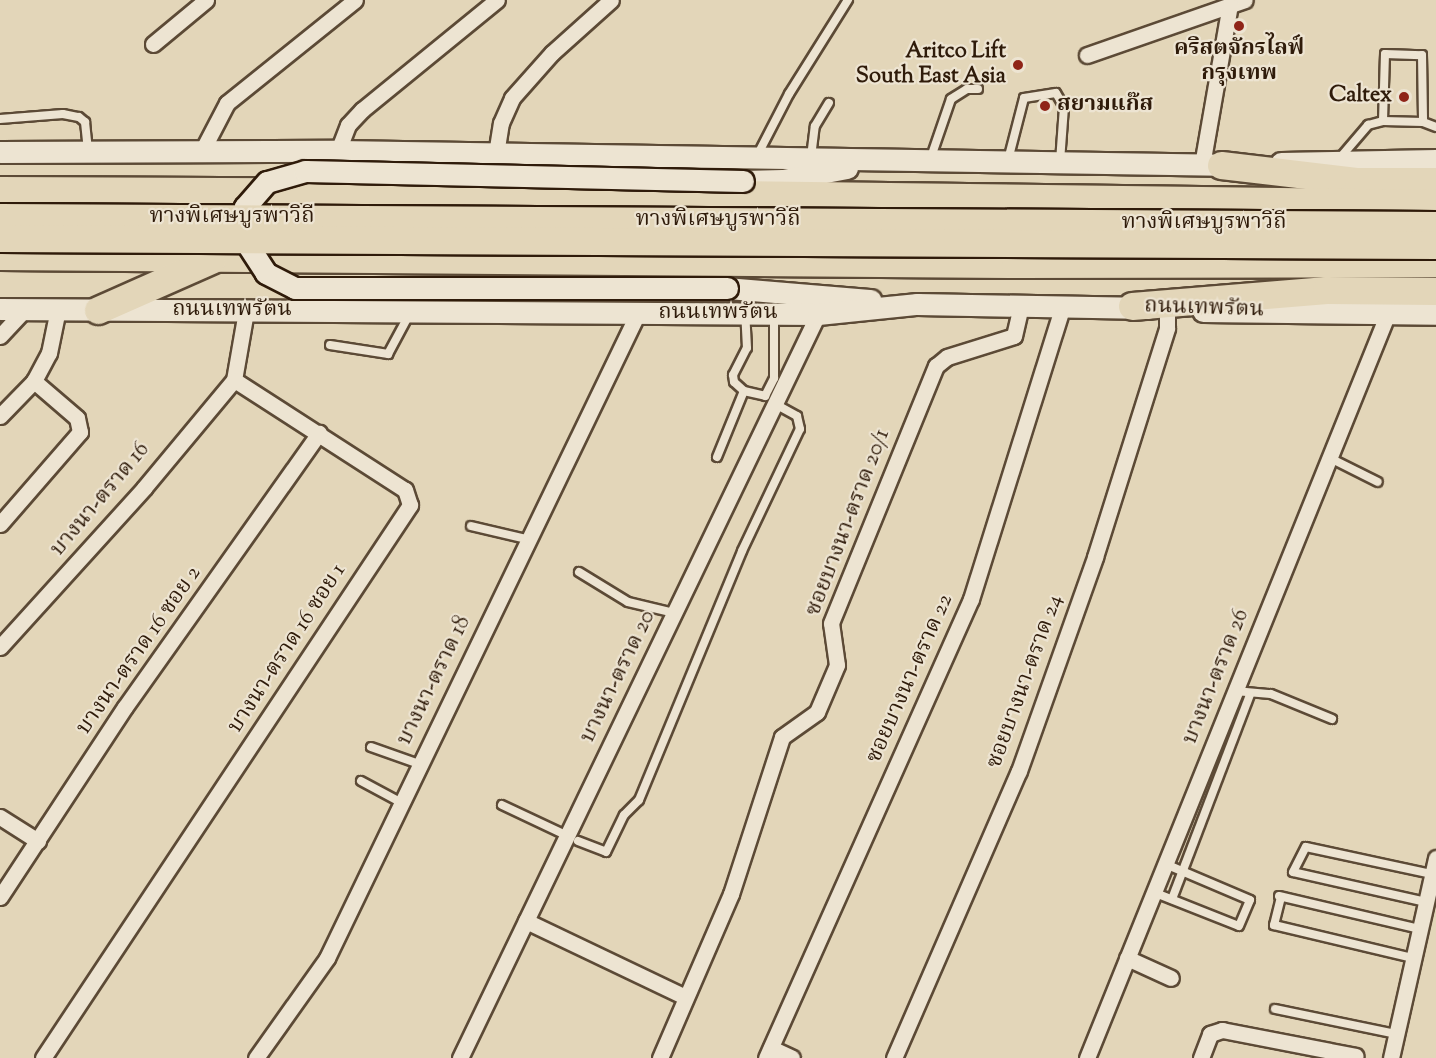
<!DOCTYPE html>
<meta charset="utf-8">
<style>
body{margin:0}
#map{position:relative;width:1436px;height:1058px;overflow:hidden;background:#e3d6b9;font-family:"Sorts Mill Goudy","Noto Serif Thai",serif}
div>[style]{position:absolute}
.roads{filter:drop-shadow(2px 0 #5c4a36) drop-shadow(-2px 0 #5c4a36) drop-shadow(0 2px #5c4a36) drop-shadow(0 -2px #5c4a36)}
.lane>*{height:8px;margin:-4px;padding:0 4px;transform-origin:4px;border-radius:4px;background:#ede4d2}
.street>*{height:15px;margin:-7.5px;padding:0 7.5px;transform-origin:7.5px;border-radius:7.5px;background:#ede4d2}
.secondary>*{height:21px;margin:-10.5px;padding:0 10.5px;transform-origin:10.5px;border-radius:10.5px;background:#ede4d2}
.highway>*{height:27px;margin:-13.5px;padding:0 13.5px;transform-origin:13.5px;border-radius:13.5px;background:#e3d6b9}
.bridges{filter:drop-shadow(2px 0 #2f1b0a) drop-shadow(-2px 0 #2f1b0a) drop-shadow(0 2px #2f1b0a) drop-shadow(0 -2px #2f1b0a)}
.secondary-bridge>*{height:21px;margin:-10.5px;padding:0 10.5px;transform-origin:10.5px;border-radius:10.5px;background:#ede4d2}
.highway-bridge>*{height:27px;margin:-13.5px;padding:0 13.5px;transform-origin:13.5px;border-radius:13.5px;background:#e3d6b9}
.dots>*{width:16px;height:16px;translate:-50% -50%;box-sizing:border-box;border:3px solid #ede4d2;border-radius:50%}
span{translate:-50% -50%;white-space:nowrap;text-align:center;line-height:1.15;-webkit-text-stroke:4.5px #ede4d2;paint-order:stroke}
.poi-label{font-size:22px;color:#2f1b0a;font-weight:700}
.right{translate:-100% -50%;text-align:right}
.left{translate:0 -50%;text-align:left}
.street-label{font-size:22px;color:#2f1b0a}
</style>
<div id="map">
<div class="roads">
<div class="lane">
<div style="left:0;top:119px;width:63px;rotate:-4.5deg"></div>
<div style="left:63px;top:114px;width:16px;rotate:11deg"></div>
<div style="left:79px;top:117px;width:8px;rotate:40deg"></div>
<div style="left:85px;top:122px;width:29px;rotate:84deg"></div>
<div style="left:1383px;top:121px;width:67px;rotate:-88.3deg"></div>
<div style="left:1385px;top:54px;width:37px;rotate:2deg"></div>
<div style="left:1422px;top:55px;width:67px;rotate:89.1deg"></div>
<div style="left:758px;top:154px;width:68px;rotate:-62.7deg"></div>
<div style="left:789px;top:94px;width:111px;rotate:-57.9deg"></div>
<div style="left:811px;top:157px;width:31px;rotate:-83deg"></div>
<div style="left:815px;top:126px;width:27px;rotate:-59deg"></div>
<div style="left:931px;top:157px;width:61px;rotate:-71deg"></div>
<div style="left:951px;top:99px;width:19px;rotate:-32deg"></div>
<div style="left:967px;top:89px;width:11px"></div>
<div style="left:1339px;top:159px;width:45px;rotate:-49.5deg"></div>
<div style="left:1368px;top:125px;width:16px;rotate:-15deg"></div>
<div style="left:1383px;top:121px;width:40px;rotate:1.4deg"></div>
<div style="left:1423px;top:122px;width:14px;rotate:21deg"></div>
<div style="left:1008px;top:160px;width:64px;rotate:-75.5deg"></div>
<div style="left:1024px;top:98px;width:32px;rotate:-9deg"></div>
<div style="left:1056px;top:93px;width:16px;rotate:60deg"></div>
<div style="left:1064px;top:107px;width:54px;rotate:94.2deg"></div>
<div style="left:330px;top:345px;width:59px;rotate:8.8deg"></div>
<div style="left:388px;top:354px;width:47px;rotate:-61.8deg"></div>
<div style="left:744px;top:391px;width:22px;rotate:13deg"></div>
<div style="left:765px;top:396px;width:20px;rotate:-63deg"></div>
<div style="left:774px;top:378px;width:61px;rotate:-90deg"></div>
<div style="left:717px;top:457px;width:71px;rotate:-67.8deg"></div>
<div style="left:744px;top:391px;width:13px;rotate:-138deg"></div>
<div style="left:734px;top:382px;width:7px;rotate:-98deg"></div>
<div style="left:733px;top:375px;width:30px;rotate:-63deg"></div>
<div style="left:747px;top:348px;width:33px;rotate:-93deg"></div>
<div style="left:1332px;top:459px;width:51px;rotate:26.6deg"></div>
<div style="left:471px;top:526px;width:61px;rotate:13.3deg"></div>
<div style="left:579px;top:572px;width:57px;rotate:31.5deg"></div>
<div style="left:628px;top:602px;width:47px;rotate:13.4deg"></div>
<div style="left:1235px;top:691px;width:36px;rotate:5deg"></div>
<div style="left:1271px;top:694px;width:66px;rotate:22.3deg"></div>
<div style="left:371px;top:747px;width:51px;rotate:19.5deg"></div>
<div style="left:361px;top:781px;width:47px;rotate:28.2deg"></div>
<div style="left:502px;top:805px;width:73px;rotate:25.2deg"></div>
<div style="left:578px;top:841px;width:30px;rotate:21deg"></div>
<div style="left:606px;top:852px;width:41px;rotate:-64.1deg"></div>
<div style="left:624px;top:815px;width:21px;rotate:-45deg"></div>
<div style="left:639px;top:800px;width:269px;rotate:-67.5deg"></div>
<div style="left:742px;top:551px;width:135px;rotate:-64.6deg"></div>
<div style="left:800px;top:429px;width:13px;rotate:-103deg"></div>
<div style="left:797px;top:416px;width:26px;rotate:-151deg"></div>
<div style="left:1153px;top:892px;width:92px;rotate:21.6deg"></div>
<div style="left:1239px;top:926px;width:28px;rotate:-67deg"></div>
<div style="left:1250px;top:900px;width:92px;rotate:-157deg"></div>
<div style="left:1279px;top:896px;width:145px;rotate:13.2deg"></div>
<div style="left:1281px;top:897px;width:29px;rotate:104deg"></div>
<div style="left:1274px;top:925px;width:143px;rotate:13.4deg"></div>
<div style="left:1172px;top:899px;width:218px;rotate:-69.1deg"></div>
<div style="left:1426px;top:902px;width:136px;rotate:-167.3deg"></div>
<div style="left:1293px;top:872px;width:28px;rotate:-63deg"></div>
<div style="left:1306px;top:847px;width:129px;rotate:12.1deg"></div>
<div style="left:1275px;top:1009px;width:124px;rotate:11.7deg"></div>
</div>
<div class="street">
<div style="left:153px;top:44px;width:69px;rotate:-39.7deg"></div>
<div style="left:1087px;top:55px;width:167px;rotate:-19.2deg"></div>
<div style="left:202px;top:151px;width:54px;rotate:-62.5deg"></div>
<div style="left:227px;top:103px;width:164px;rotate:-38.8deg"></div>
<div style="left:338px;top:151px;width:28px;rotate:-69deg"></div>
<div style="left:348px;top:125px;width:21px;rotate:-47deg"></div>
<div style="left:362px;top:110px;width:174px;rotate:-39.2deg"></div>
<div style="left:496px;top:154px;width:31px;rotate:-81deg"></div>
<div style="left:501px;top:123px;width:27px;rotate:-66deg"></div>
<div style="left:512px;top:98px;width:60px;rotate:-48.4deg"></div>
<div style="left:552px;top:53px;width:79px;rotate:-41.9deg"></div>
<div style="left:1202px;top:165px;width:162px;rotate:-80.1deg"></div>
<div style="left:0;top:336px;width:35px;rotate:-47deg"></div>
<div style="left:0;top:416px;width:49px;rotate:-45.8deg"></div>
<div style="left:34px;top:381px;width:32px;rotate:-62deg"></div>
<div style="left:49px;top:353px;width:45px;rotate:-78.4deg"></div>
<div style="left:0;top:524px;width:122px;rotate:-49deg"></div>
<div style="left:80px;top:432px;width:14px;rotate:-102deg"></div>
<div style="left:77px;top:418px;width:57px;rotate:-139.3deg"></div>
<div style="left:0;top:647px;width:215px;rotate:-47.8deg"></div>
<div style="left:144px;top:488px;width:141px;rotate:-50.2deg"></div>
<div style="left:234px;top:380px;width:70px;rotate:-80.1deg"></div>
<div style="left:0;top:817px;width:45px;rotate:32.3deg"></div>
<div style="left:0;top:897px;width:227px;rotate:-56.7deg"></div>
<div style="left:125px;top:707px;width:336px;rotate:-54.7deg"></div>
<div style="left:526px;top:921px;width:176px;rotate:25.5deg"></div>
<div style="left:1127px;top:958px;width:48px;rotate:24.4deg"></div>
<div style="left:771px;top:1048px;width:23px;rotate:25deg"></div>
<div style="left:43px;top:1058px;width:664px;rotate:-56.43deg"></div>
<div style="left:410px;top:505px;width:16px;rotate:-108deg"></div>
<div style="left:405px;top:490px;width:203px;rotate:-147.2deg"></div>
<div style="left:256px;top:1058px;width:123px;rotate:-54.6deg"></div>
<div style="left:327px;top:958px;width:716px;rotate:-64.26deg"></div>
<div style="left:460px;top:1058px;width:826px;rotate:-64.3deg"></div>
<div style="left:660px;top:1058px;width:179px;rotate:-66.6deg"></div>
<div style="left:731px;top:894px;width:165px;rotate:-72deg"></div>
<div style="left:782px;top:737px;width:43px;rotate:-35.5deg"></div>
<div style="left:817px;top:712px;width:51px;rotate:-66.9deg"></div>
<div style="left:837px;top:665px;width:42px;rotate:-98.1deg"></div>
<div style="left:831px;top:623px;width:278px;rotate:-67.8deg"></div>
<div style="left:936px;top:366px;width:14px;rotate:-39deg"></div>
<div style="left:947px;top:357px;width:70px;rotate:-17.4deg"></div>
<div style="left:1014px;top:336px;width:32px;rotate:-77deg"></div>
<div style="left:766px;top:1058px;width:503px;rotate:-65.93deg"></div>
<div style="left:971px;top:599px;width:307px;rotate:-72.6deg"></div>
<div style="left:894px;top:1058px;width:313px;rotate:-66.5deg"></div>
<div style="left:1019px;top:771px;width:227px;rotate:-70.4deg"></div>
<div style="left:1095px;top:557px;width:240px;rotate:-72.5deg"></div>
<div style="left:1167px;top:328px;width:17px;rotate:-90deg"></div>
<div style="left:1087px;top:1058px;width:804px;rotate:-68deg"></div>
<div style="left:1201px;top:1058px;width:26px;rotate:-69deg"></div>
<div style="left:1210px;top:1034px;width:13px;rotate:-18deg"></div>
<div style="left:1222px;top:1030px;width:136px;rotate:11deg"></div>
<div style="left:1391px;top:1058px;width:205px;rotate:-77.3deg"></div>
</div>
<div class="secondary">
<div style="left:0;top:152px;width:338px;rotate:-0.2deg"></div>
<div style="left:338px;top:151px;width:897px;rotate:0.89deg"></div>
<div style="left:1281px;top:163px;width:155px;rotate:-1.1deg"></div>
<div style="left:743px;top:181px;width:40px;rotate:-1.4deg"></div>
<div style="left:783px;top:180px;width:65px;rotate:-10.6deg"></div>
<div style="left:727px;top:288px;width:144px;rotate:4.8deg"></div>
<div style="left:0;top:309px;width:818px;rotate:0.35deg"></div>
<div style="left:818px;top:314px;width:100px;rotate:-5.8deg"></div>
<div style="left:917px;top:304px;width:231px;rotate:1deg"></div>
<div style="left:1203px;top:311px;width:233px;rotate:0.7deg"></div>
</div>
<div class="highway">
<div style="left:1221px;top:165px;width:138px;rotate:6.7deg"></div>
<div style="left:1358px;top:181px;width:78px"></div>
<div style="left:0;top:190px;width:652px;rotate:0.26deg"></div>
<div style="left:652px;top:193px;width:784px;rotate:0.73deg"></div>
<div style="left:0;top:256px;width:1015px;rotate:0.45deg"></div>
<div style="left:1015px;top:264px;width:421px;rotate:-0.1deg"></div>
<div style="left:1132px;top:306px;width:195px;rotate:-4.7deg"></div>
<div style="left:1326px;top:290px;width:110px;rotate:0.5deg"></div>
<div style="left:98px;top:310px;width:124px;rotate:-23.9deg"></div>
</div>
</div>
<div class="bridges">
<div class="secondary-bridge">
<div style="left:727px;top:288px;width:432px;rotate:180deg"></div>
<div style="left:295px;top:288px;width:33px;rotate:-153deg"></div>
<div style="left:266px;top:273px;width:37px;rotate:-123deg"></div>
<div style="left:246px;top:242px;width:35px;rotate:-92deg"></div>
<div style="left:245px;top:207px;width:33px;rotate:-49deg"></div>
<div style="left:267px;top:182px;width:40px;rotate:-16deg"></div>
<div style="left:305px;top:171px;width:438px;rotate:1.3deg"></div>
</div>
<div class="highway-bridge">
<div style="left:0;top:217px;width:1436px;rotate:0.32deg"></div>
<div style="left:0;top:238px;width:1436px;rotate:0.28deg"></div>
</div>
</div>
<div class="dots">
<div style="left:1239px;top:26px;background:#8f2418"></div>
<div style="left:1018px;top:65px;background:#8f2418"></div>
<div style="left:1404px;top:97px;background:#8f2418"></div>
<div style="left:1045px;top:106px;background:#8f2418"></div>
</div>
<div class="poi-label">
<span style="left:1239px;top:62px">คริสตจักรไลฟ์<br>กรุงเทพ</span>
<span class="right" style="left:1006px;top:65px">Aritco Lift<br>South East Asia</span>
<span class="right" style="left:1392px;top:97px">Caltex</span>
<span class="left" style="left:1057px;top:106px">สยามแก๊ส</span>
</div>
<div class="street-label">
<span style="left:232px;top:218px">ทางพิเศษบูรพาวิถี</span>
<span style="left:718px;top:221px">ทางพิเศษบูรพาวิถี</span>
<span style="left:1204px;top:224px">ทางพิเศษบูรพาวิถี</span>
<span style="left:1204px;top:309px;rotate:2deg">ถนนเทพรัตน</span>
<span style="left:232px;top:311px">ถนนเทพรัตน</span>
<span style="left:718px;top:314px">ถนนเทพรัตน</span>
<span style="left:101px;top:500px;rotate:-50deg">บางนา-ตราด 16</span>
<span style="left:849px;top:523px;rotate:-69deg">ซอยบางนา-ตราด 20/1</span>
<span style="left:288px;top:649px;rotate:-57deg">บางนา-ตราด 16 ซอย 1</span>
<span style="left:140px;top:651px;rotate:-55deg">บางนา-ตราด 16 ซอย 2</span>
<span style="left:619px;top:677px;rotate:-64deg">บางนา-ตราด 20</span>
<span style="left:1217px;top:677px;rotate:-68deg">บางนา-ตราด 26</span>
<span style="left:911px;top:679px;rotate:-66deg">ซอยบางนา-ตราด 22</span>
<span style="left:435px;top:681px;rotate:-64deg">บางนา-ตราด 18</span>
<span style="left:1026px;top:682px;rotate:-70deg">ซอยบางนา-ตราด 24</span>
</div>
</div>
